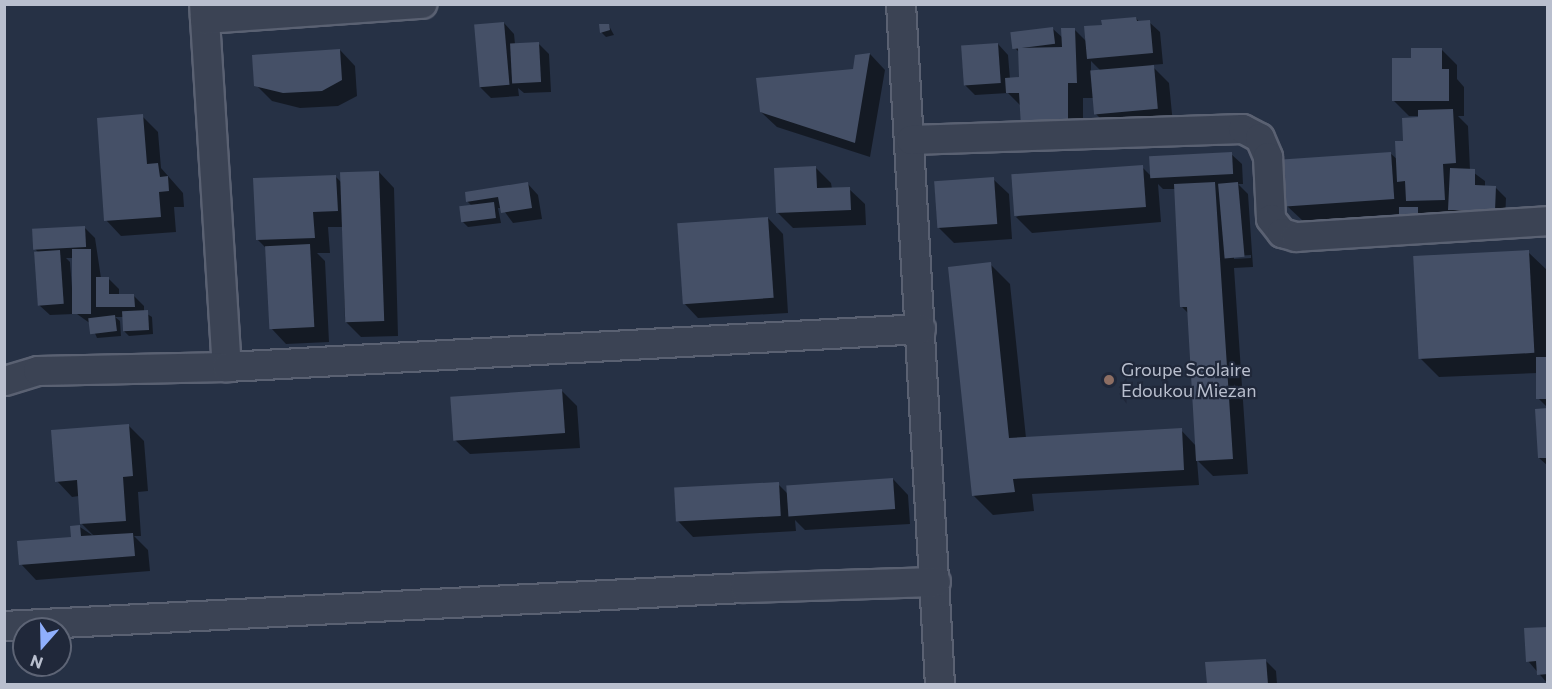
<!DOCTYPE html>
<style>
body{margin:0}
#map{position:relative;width:1552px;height:689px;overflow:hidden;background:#263145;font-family:Commissioner,sans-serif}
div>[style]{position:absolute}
.shadow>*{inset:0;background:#0007}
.building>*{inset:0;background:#455067;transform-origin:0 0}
.roads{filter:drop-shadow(2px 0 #5a6172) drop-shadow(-2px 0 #5a6172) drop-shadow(0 2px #5a6172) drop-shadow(0 -2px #5a6172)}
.minor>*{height:28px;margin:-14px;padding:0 14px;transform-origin:14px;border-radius:14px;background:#3b4354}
.dots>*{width:16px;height:16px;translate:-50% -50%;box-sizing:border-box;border:3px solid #20283a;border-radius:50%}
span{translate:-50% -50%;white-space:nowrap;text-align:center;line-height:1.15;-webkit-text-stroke:4.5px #20283a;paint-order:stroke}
.poi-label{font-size:18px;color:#b9bfce}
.left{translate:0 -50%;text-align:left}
.frame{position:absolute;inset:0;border:6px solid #b9bfce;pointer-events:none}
.north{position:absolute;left:12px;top:617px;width:60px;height:60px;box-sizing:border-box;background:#20283a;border:2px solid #5d6475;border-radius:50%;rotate:200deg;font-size:16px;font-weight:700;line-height:24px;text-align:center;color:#b9bfce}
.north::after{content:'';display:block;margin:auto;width:21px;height:27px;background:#8faffc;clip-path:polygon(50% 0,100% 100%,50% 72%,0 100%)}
</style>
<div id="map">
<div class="shadow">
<div style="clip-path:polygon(evenodd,1136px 18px,1140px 23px,1149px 22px,1160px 32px,1163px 64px,1151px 65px,1169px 83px,1173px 124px,1111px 129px,1096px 114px,1094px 98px,1083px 98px,1083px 140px,1022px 107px,1008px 93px,975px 95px,964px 84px,998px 44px,1008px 55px,1010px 79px,1021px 79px,1019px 52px,1013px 46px,1053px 29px,1063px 38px,1074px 29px,1087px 42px,1103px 26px,1136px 18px,1091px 61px,1102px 72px,1091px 73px,1091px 61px)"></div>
<div style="clip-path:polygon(504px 23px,514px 34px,515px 44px,538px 43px,549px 54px,551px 92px,524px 93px,518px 88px,519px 96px,491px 98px,480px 87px)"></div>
<div style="clip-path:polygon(609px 26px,614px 35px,606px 37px,601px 32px)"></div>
<div style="clip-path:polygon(1441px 49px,1457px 65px,1457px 79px,1464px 87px,1464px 116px,1458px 116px,1468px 126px,1470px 170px,1485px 181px,1485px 187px,1496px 188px,1506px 198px,1505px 221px,1400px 214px,1303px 221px,1287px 206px,1390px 153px,1398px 160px,1419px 116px,1409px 116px,1393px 100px,1412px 60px)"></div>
<div style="clip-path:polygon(340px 50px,355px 66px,357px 96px,338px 106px,300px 108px,272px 101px,256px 85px)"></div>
<div style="clip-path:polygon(870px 54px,885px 70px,870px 157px,777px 127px,761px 112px,854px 71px)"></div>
<div style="clip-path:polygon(142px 116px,158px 132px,161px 168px,183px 193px,184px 207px,174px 207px,176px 232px,121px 236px,106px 220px)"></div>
<div style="clip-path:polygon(evenodd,1231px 154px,1242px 164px,1243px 184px,1238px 184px,1248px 194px,1253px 267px,1234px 268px,1248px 474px,1213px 476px,1197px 460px,1199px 485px,1032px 494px,1034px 511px,993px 515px,973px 495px,990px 264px,1010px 284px,1026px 438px,1181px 430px,1196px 446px,1189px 314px,1182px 307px,1175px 189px,1163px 189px,1158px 184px,1161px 222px,1032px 233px,1016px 217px,1142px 167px,1152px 177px,1231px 154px,1251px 255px,1251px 258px,1234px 259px,1234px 256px,1251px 255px)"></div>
<div style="clip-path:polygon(816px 168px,831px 183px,832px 189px,849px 189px,865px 204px,866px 225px,793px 228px,777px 212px)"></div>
<div style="clip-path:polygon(379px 172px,394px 188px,398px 336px,361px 337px,345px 321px,343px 227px,328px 227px,330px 253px,317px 253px,325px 261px,329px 342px,286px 344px,271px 328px,267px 249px,257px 239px,335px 176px,342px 183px)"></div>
<div style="clip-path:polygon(993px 179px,1009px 194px,1012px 239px,954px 243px,938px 227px)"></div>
<div style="clip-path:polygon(528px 184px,538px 195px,542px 219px,513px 223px,502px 208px,498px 208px,501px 223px,468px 227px,463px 222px,473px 207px,467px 201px)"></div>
<div style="clip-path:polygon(768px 218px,783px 234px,788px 313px,698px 318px,683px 302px)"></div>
<div style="clip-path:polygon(85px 228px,95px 238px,101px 278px,108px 278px,119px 289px,119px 296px,134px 296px,144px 306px,144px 312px,152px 317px,153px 334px,129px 336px,124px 331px,124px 317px,115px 317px,120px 321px,121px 336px,97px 338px,91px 324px,77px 314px,74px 258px,66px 258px,70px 262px,74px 314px,50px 315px,39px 305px,39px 253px,34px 248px)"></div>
<div style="clip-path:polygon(1528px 252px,1548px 271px,1548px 408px,1539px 399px,1538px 373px,1439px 377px,1419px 357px)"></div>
<div style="clip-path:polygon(562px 391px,577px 406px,580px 448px,470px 454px,454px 439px)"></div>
<div style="clip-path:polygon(1548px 410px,1548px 466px,1539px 458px)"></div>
<div style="clip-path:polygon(128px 425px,144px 441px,148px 491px,138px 492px,141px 536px,134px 536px,148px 550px,150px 571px,36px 580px,21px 564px,73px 539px,80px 527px,95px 537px,81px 523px,79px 496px,72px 497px,57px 481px)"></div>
<div style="clip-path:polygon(893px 479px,908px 495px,910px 524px,805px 530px,795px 520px,796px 531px,693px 537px,678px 521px,778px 484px,788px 494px)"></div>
<div style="clip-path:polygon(1548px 628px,1548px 684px,1528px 661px)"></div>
<div style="clip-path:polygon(1265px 660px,1276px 671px,1277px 684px,1208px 684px,1207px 663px)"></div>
</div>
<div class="building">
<div style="clip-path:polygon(1136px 17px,1137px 21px,1150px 20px,1153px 53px,1087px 59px,1084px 26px,1102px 25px,1101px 20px)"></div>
<div style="left:504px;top:22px;width:63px;height:30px;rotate:85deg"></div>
<div style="clip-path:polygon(599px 24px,609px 24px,610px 30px,600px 33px)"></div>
<div style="left:1053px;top:27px;width:17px;height:43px;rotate:83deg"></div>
<div style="clip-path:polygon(1061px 28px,1075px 28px,1077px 83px,1068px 83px,1068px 125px,1021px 127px,1019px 93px,1006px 93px,1005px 78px,1019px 77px,1018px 48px,1062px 47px)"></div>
<div style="left:539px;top:42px;width:40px;height:29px;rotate:87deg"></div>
<div style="left:998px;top:43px;width:40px;height:37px;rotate:86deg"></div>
<div style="clip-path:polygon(1411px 48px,1442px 48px,1442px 69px,1449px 69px,1449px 101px,1392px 101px,1392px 58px,1411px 58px)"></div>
<div style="clip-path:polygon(340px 49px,342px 80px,322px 91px,283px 93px,254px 86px,252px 55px)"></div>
<div style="clip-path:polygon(870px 53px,855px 143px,760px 112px,756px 78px,853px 69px,855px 55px)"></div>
<div style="left:1154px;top:65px;width:44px;height:64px;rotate:85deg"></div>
<div style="clip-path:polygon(1453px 109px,1456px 163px,1443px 164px,1445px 200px,1406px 201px,1405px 181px,1397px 182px,1395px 141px,1403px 141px,1402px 118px,1418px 117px,1418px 110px)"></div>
<div style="clip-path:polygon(143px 114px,147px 164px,158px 163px,160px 177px,168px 176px,169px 191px,159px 192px,161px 217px,104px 221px,97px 118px)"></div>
<div style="left:1232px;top:152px;width:22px;height:83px;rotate:87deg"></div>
<div style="left:1391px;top:152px;width:47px;height:109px;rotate:86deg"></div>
<div style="left:1143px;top:165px;width:42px;height:132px;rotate:86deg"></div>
<div style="clip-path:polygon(816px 166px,817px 188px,850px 187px,851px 210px,776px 213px,774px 168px)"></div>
<div style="clip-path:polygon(1450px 168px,1475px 169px,1475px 185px,1496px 186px,1495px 211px,1481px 211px,1481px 219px,1465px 217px,1465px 210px,1448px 210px)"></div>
<div style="left:379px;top:171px;width:150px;height:39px;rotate:88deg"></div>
<div style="clip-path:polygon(336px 175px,338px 211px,313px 212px,315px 238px,256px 240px,253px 178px)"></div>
<div style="left:994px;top:177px;width:47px;height:60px;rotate:86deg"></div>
<div style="clip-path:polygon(528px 182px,532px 208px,501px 213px,498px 197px,466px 202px,465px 192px)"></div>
<div style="clip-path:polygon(1215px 182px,1233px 459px,1196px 461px,1187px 307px,1180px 307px,1174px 184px)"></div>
<div style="left:1238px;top:182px;width:75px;height:20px;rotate:85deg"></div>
<div style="left:494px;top:202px;width:16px;height:35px;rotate:83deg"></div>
<div style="left:1399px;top:207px;width:19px;height:13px"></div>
<div style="left:768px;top:217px;width:81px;height:91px;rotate:86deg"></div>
<div style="left:85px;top:226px;width:21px;height:53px;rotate:87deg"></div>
<div style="left:310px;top:244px;width:83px;height:45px;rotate:87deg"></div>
<div style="left:72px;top:249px;width:19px;height:65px"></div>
<div style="left:60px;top:250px;width:54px;height:26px;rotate:86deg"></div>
<div style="left:1529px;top:250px;width:103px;height:116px;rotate:87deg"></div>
<div style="clip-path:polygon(991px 262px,1009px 438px,1182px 428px,1184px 470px,1013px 479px,1015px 492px,972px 496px,948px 267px)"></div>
<div style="clip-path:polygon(96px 277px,109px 277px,109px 294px,134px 294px,135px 307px,96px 307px)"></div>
<div style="left:148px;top:310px;width:20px;height:26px;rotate:87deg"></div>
<div style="left:115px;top:315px;width:16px;height:27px;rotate:83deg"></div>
<div style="left:1548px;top:357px;width:42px;height:12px;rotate:90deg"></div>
<div style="left:562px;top:389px;width:44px;height:112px;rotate:86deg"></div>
<div style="clip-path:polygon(1548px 408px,1548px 458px,1538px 458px,1535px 409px)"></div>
<div style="clip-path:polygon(129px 424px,133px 476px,123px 477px,126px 521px,80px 524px,77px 480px,55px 482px,51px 430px)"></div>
<div style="left:893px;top:478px;width:31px;height:107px;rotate:86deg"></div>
<div style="left:779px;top:482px;width:34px;height:105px;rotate:87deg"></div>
<div style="clip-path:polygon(80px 525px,81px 536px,133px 533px,135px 556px,19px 565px,17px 541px,71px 537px,70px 526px)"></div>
<div style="clip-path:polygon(1548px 627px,1548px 674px,1537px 675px,1536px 661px,1526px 662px,1524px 628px)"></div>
<div style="clip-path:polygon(1266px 659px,1268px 684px,1207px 684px,1205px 662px)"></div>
</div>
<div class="roads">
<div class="minor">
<div style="left:204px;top:4px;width:364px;rotate:86.4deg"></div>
<div style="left:901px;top:4px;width:681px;rotate:86.72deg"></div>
<div style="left:205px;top:19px;width:218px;rotate:-4deg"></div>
<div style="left:911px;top:140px;width:332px;rotate:-1.9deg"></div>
<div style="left:1243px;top:129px;width:19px;rotate:28deg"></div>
<div style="left:1260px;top:138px;width:21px;rotate:67deg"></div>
<div style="left:1268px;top:157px;width:62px;rotate:87.2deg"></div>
<div style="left:1271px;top:219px;width:18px;rotate:52deg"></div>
<div style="left:1282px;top:233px;width:15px;rotate:16deg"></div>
<div style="left:1296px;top:237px;width:253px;rotate:-3.6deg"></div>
<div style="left:5px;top:381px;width:34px;rotate:-17deg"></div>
<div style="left:38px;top:371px;width:189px;rotate:-1.2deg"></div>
<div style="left:227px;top:367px;width:695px;rotate:-3.13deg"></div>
<div style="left:4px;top:626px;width:742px;rotate:-2.94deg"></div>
<div style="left:745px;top:588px;width:191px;rotate:-1.8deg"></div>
</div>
</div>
<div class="dots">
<div style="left:1109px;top:380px;background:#8d6e63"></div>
</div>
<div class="poi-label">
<span class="left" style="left:1121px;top:380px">Groupe Scolaire<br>Edoukou Miezan</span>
</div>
<div class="frame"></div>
<div class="north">N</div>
</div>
